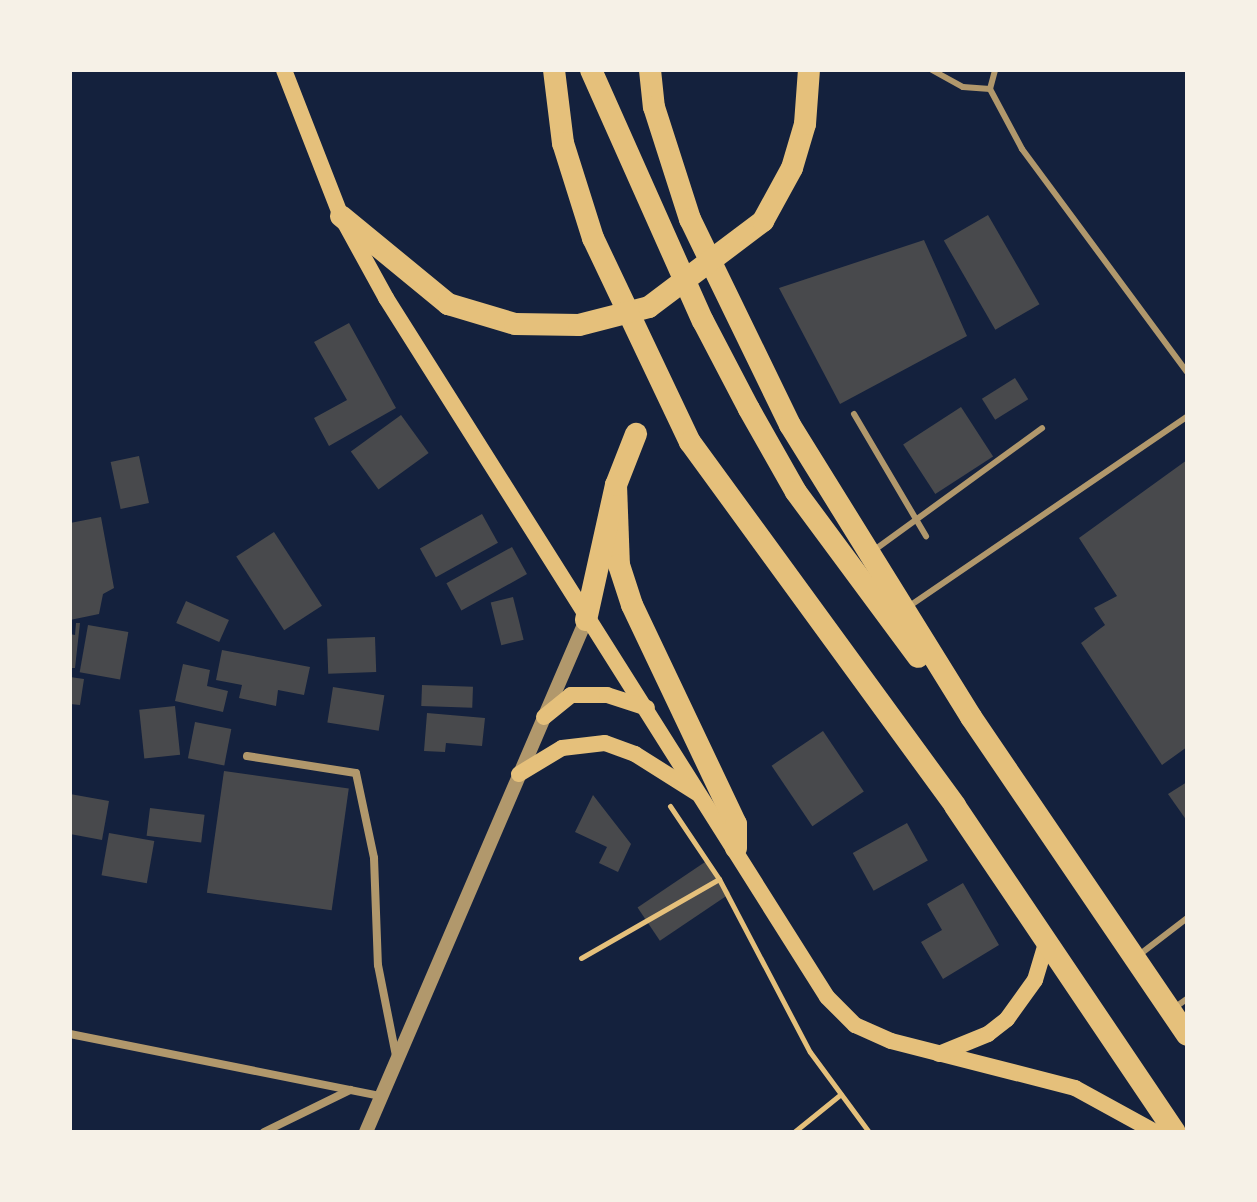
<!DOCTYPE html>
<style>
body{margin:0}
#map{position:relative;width:1257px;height:1202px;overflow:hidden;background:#14213d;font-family:"Open Sans",sans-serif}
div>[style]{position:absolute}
.building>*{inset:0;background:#48494c;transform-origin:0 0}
.path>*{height:5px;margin:-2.5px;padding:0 2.5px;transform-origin:2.5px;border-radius:2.5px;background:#e5c07b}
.service>*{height:6px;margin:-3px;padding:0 3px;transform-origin:3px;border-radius:3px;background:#b1986c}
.minor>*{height:8px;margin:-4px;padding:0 4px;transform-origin:4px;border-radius:4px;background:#b1986c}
.tertiary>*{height:14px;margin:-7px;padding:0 7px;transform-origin:7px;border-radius:7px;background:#b1986c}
.secondary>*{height:16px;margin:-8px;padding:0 8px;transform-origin:8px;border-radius:8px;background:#e5c07b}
.trunk>*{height:22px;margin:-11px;padding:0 11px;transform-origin:11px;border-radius:11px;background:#e5c07b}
span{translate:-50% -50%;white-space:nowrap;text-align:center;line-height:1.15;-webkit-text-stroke:8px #f6f1e7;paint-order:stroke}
.frame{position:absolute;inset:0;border:72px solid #f6f1e7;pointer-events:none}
</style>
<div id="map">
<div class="building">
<div style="left:988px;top:215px;width:103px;height:51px;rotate:60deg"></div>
<div style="clip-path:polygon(924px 240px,967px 336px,840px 404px,779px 288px)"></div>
<div style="clip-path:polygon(349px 323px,396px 408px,329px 446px,314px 418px,347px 400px,314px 342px)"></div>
<div style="left:1015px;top:378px;width:25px;height:39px;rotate:58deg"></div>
<div style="left:961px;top:407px;width:59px;height:69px;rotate:57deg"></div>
<div style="left:401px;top:415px;width:47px;height:62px;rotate:54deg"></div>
<div style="left:139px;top:456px;width:48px;height:29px;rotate:78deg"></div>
<div style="clip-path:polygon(1187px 460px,1187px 747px,1162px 765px,1081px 643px,1105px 625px,1094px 608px,1117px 596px,1079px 538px)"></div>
<div style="left:482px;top:514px;width:33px;height:71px;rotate:61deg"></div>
<div style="clip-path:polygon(101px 517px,114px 588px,103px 594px,99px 614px,70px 620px,70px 523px)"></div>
<div style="left:274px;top:532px;width:88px;height:45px;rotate:57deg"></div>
<div style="left:512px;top:547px;width:31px;height:75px;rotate:61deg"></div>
<div style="left:513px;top:597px;width:44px;height:23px;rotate:76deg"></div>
<div style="left:186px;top:601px;width:47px;height:24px;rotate:24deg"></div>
<div style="clip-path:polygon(76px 623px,80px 623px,75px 668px,70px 668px,70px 634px,75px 635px)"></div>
<div style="left:88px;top:625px;width:41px;height:48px;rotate:10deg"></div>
<div style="left:375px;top:637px;width:35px;height:48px;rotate:88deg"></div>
<div style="clip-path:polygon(222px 650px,310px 667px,304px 695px,278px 690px,276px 706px,239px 698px,242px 685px,216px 680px)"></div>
<div style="clip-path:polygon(183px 664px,210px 670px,207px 686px,228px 691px,223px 712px,175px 701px)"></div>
<div style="clip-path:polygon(70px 677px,84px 679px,80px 705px,70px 704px)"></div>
<div style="left:422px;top:685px;width:51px;height:21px;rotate:2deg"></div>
<div style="left:333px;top:687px;width:52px;height:36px;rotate:9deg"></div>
<div style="left:175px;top:706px;width:49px;height:36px;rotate:84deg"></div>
<div style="clip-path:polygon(427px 713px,485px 718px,482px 746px,446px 743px,445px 752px,424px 751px)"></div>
<div style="left:195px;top:722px;width:37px;height:37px;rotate:11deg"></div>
<div style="left:823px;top:731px;width:73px;height:62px;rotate:56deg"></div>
<div style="left:224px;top:771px;width:126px;height:123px;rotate:8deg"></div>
<div style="clip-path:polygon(1187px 782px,1187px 821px,1168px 794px)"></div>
<div style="clip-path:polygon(70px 794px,109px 801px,102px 840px,70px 834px)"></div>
<div style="clip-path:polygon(593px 795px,631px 844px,618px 872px,599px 863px,607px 847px,575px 832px)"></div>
<div style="left:150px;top:808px;width:55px;height:28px;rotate:7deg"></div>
<div style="left:907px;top:823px;width:43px;height:62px;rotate:61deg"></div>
<div style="left:109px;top:833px;width:46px;height:43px;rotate:10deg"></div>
<div style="left:708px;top:860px;width:40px;height:85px;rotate:56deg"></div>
<div style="clip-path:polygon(963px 883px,999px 945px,943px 979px,921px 942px,942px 930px,927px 904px)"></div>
</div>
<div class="path">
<div style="left:670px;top:806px;width:88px;rotate:56.1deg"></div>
<div style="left:719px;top:879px;width:195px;rotate:62.3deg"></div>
<div style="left:810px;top:1052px;width:99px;rotate:53.6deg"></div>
<div style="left:581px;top:958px;width:159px;rotate:-29.8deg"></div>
<div style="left:794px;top:1132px;width:60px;rotate:-39deg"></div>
</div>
<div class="service">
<div style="left:932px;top:70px;width:35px;rotate:29deg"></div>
<div style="left:963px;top:87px;width:27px;rotate:4deg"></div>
<div style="left:990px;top:89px;width:68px;rotate:61.9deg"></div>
<div style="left:1022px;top:149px;width:277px;rotate:53.5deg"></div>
<div style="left:990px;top:89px;width:20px;rotate:-75deg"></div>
<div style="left:854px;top:414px;width:142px;rotate:59.5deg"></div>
<div style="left:873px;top:551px;width:209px;rotate:-36deg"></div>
<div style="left:908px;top:607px;width:338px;rotate:-34.3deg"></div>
<div style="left:1139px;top:955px;width:61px;rotate:-37.6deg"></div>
<div style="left:1174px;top:1008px;width:16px;rotate:-35deg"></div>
</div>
<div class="minor">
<div style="left:247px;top:756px;width:110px;rotate:8.9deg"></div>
<div style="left:356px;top:773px;width:87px;rotate:78deg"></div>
<div style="left:374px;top:858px;width:107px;rotate:87.9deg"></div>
<div style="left:378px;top:965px;width:93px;rotate:78.8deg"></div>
<div style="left:70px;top:1034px;width:317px;rotate:11.3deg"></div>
<div style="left:264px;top:1132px;width:96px;rotate:-26deg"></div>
</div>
<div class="tertiary">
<div style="left:366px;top:1132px;width:557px;rotate:-66.75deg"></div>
</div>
<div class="secondary">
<div style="left:284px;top:70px;width:157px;rotate:68.7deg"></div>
<div style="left:341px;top:216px;width:94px;rotate:61.2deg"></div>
<div style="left:386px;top:298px;width:826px;rotate:57.75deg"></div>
<div style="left:827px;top:997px;width:40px;rotate:45deg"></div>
<div style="left:855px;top:1025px;width:39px;rotate:24deg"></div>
<div style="left:891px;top:1041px;width:190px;rotate:14.3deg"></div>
<div style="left:1075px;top:1088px;width:91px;rotate:28.8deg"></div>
<div style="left:544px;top:717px;width:35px;rotate:-39deg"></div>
<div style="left:571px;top:695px;width:36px"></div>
<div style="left:607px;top:695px;width:42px;rotate:18deg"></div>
<div style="left:519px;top:774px;width:50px;rotate:-31.2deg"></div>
<div style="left:562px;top:748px;width:43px;rotate:-6.6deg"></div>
<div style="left:605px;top:743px;width:32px;rotate:20deg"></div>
<div style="left:635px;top:754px;width:73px;rotate:32.2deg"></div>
<div style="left:939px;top:1054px;width:53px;rotate:-22.2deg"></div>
<div style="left:988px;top:1034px;width:24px;rotate:-38deg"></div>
<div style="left:1007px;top:1019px;width:48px;rotate:-54.3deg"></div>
<div style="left:1035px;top:980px;width:42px;rotate:-73.3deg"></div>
</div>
<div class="trunk">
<div style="left:554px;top:70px;width:74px;rotate:83deg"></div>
<div style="left:563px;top:143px;width:100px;rotate:72.5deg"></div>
<div style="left:593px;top:238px;width:226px;rotate:64.6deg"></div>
<div style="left:690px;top:442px;width:450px;rotate:53.9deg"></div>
<div style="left:955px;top:806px;width:393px;rotate:56deg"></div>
<div style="left:591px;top:70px;width:275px;rotate:66deg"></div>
<div style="left:703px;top:321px;width:99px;rotate:62.4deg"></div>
<div style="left:749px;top:409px;width:95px;rotate:60.5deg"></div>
<div style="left:796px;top:492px;width:205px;rotate:53.5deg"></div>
<div style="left:650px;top:70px;width:37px;rotate:84deg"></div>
<div style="left:654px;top:107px;width:118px;rotate:72.2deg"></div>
<div style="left:690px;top:219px;width:229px;rotate:64.1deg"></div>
<div style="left:790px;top:425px;width:344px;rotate:58.2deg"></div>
<div style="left:971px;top:717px;width:384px;rotate:55.8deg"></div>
<div style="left:341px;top:216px;width:139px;rotate:39.4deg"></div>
<div style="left:448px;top:304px;width:70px;rotate:16.6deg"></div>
<div style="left:515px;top:324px;width:64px;rotate:0.9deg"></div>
<div style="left:579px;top:325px;width:72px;rotate:-14.4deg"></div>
<div style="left:649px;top:307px;width:143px;rotate:-37deg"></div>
<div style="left:763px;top:221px;width:60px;rotate:-61.3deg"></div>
<div style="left:792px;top:168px;width:46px;rotate:-73.5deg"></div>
<div style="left:805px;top:124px;width:54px;rotate:-85.8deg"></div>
<div style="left:616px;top:485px;width:80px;rotate:87.9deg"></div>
<div style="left:619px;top:565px;width:42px;rotate:72deg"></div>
<div style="left:632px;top:605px;width:242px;rotate:64.6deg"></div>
<div style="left:736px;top:824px;width:24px;rotate:90deg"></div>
<div style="left:586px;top:620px;width:138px;rotate:-77.5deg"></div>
<div style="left:616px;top:485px;width:55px;rotate:-68.6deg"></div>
</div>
<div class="frame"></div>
</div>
